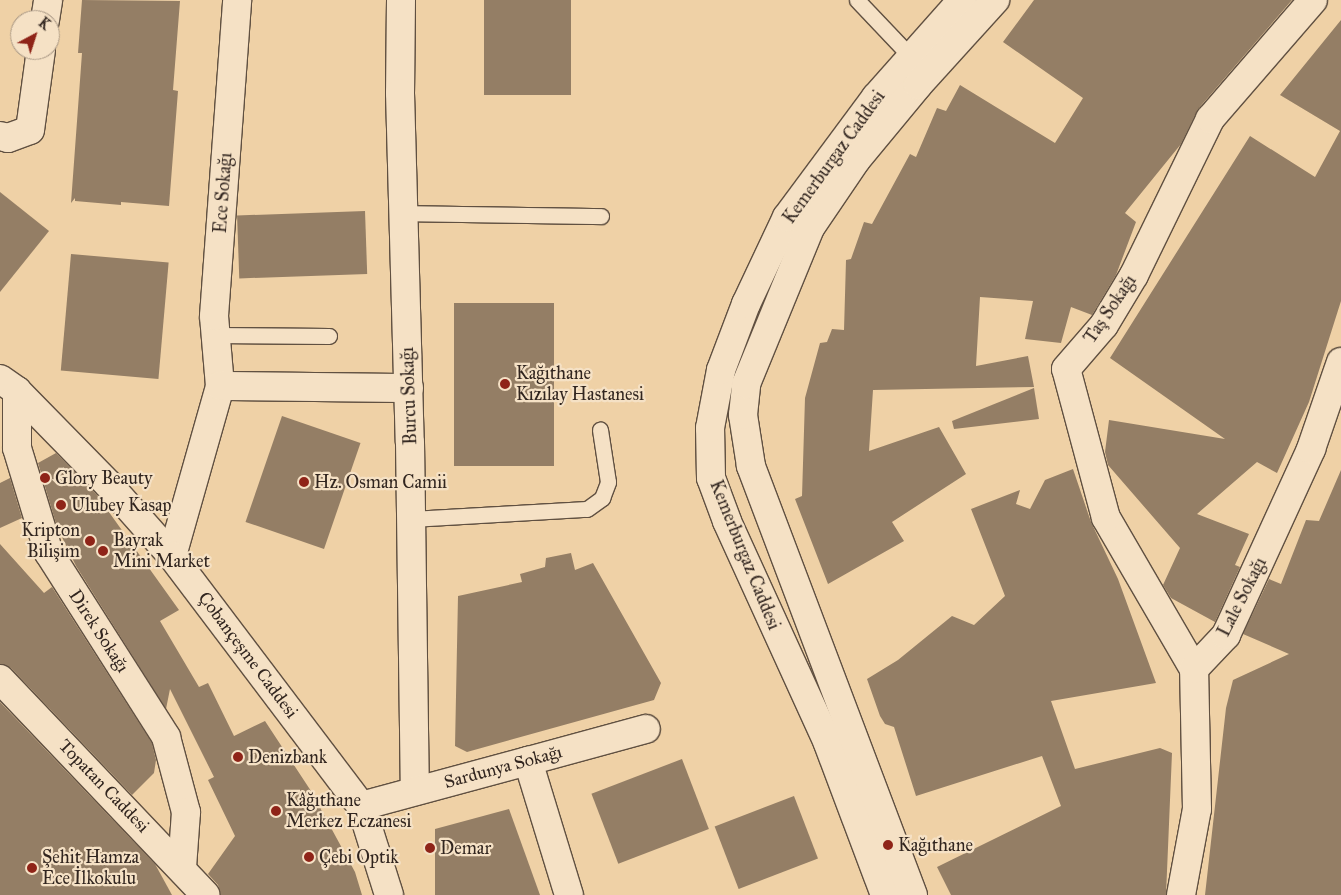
<!DOCTYPE html>
<meta charset="utf-8">
<style>
body{margin:0}
#map{position:relative;width:1341px;height:895px;overflow:hidden;background:#efd1a6;font-family:"IM FELL Great Primer",serif}
div>[style]{position:absolute}
.building>*{inset:0;background:#947e65;transform-origin:0 0}
.roads{filter:drop-shadow(1px 0 #605041) drop-shadow(-1px 0 #605041) drop-shadow(0 1px #605041) drop-shadow(0 -1px #605041)}
.lane>*{height:15px;margin:-7.5px;padding:0 7.5px;transform-origin:7.5px;border-radius:7.5px;background:#f5e1c5}
.street>*{height:28px;margin:-14px;padding:0 14px;transform-origin:14px;border-radius:14px;background:#f5e1c5}
.secondary>*{height:28px;margin:-14px;padding:0 14px;transform-origin:14px;border-radius:14px;background:#f5e1c5}
.dots>*{width:14px;height:14px;translate:-50% -50%;box-sizing:border-box;border:2px solid #f5e1c5;border-radius:50%}
span{translate:-50% -50%;white-space:nowrap;text-align:center;line-height:1.15;-webkit-text-stroke:4.5px #f5e1c5;paint-order:stroke}
.street-label{font-size:18px;color:#31251f}
.poi-label{font-size:18px;color:#31251f}
.left{translate:0 -50%;text-align:left}
.right{translate:-100% -50%;text-align:right}
.north{position:absolute;left:10px;top:10px;width:50px;height:50px;box-sizing:border-box;background:#f5e1c5;border:1px solid #a79683;border-radius:50%;rotate:40deg;font-size:14px;font-weight:700;line-height:20px;text-align:center;color:#31251f}
.north::after{content:'';display:block;margin:auto;width:18px;height:22px;background:#8f2418;clip-path:polygon(50% 0,100% 100%,50% 72%,0 100%)}
</style>
<div id="map">
<div class="building">
<div style="clip-path:polygon(82px 0,180px 1px,173px 90px,178px 91px,169px 206px,121px 202px,121px 205px,75px 201px,75px 198px,71px 203px,82px 53px,78px 53px)"></div>
<div style="left:484px;top:0;width:87px;height:95px"></div>
<div style="clip-path:polygon(1034px 0,1292px 0,1198px 109px,1181px 144px,1125px 213px,1136px 222px,1116px 275px,1092px 315px,1071px 307px,1061px 343px,1025px 339px,1033px 301px,980px 297px,976px 366px,1028px 356px,1034px 387px,873px 390px,869px 451px,939px 427px,966px 474px,892px 522px,904px 541px,828px 584px,795px 499px,802px 496px,805px 398px,820px 343px,827px 342px,832px 329px,844px 330px,846px 260px,851px 259px,864px 222px,872px 224px,910px 154px,916px 157px,937px 108px,946px 111px,960px 85px,1055px 143px,1083px 98px,1003px 42px)"></div>
<div style="clip-path:polygon(1341px 20px,1341px 301px,1309px 402px,1277px 473px,1257px 462px,1197px 514px,1249px 534px,1235px 565px,1240px 567px,1215px 622px,1171px 598px,1163px 585px,1180px 548px,1108px 465px,1105px 452px,1109px 420px,1225px 439px,1110px 358px,1250px 136px,1315px 177px,1340px 131px,1280px 95px)"></div>
<div style="clip-path:polygon(0 192px,49px 231px,0 292px)"></div>
<div style="left:365px;top:211px;width:63px;height:128px;rotate:88deg"></div>
<div style="left:71px;top:254px;width:98px;height:117px;rotate:5deg"></div>
<div style="left:454px;top:303px;width:100px;height:163px"></div>
<div style="clip-path:polygon(1034px 388px,1039px 419px,954px 429px,952px 421px)"></div>
<div style="left:282px;top:416px;width:83px;height:112px;rotate:19deg"></div>
<div style="clip-path:polygon(56px 453px,96px 494px,179px 610px,160px 621px,199px 687px,208px 683px,234px 736px,265px 721px,311px 791px,355px 872px,362px 895px,221px 895px,218px 885px,208px 874px,235px 836px,208px 780px,214px 777px,170px 689px,166px 709px,76px 566px,57px 527px,38px 463px)"></div>
<div style="clip-path:polygon(1073px 469px,1091px 522px,1118px 579px,1156px 683px,1051px 701px,1075px 769px,1160px 748px,1172px 753px,1166px 895px,951px 895px,937px 867px,1061px 806px,1042px 756px,916px 796px,894px 727px,885px 724px,880px 716px,867px 679px,898px 660px,952px 616px,974px 625px,1005px 596px,971px 509px,1020px 490px,1016px 504px,1030px 509px,1045px 480px)"></div>
<div style="clip-path:polygon(1341px 470px,1341px 895px,1205px 895px,1226px 708px,1233px 680px,1289px 654px,1243px 634px,1269px 579px,1281px 584px,1306px 520px,1319px 521px)"></div>
<div style="clip-path:polygon(10px 478px,22px 518px,0 528px,0 483px)"></div>
<div style="clip-path:polygon(0 544px,44px 593px,52px 587px,152px 743px,156px 760px,154px 773px,132px 795px,11px 668px,0 664px)"></div>
<div style="clip-path:polygon(571px 553px,575px 570px,593px 563px,661px 683px,654px 700px,467px 752px,455px 746px,458px 596px,522px 582px,520px 574px,545px 567px,546px 558px)"></div>
<div style="clip-path:polygon(0 702px,155px 864px,172px 895px,0 895px)"></div>
<div style="left:682px;top:759px;width:75px;height:97px;rotate:69deg"></div>
<div style="left:794px;top:796px;width:67px;height:85px;rotate:69deg"></div>
<div style="clip-path:polygon(509px 809px,540px 895px,435px 895px,435px 829px)"></div>
</div>
<div class="roads">
<div class="lane">
<div style="left:857px;top:0;width:79px;rotate:46.5deg"></div>
<div style="left:404px;top:213px;width:197px;rotate:0.9deg"></div>
<div style="left:215px;top:335px;width:114px;rotate:0.5deg"></div>
<div style="left:411px;top:519px;width:176px;rotate:-3.3deg"></div>
<div style="left:587px;top:509px;width:19px;rotate:-36deg"></div>
<div style="left:602px;top:498px;width:17px;rotate:-69deg"></div>
<div style="left:608px;top:482px;width:53px;rotate:-98.7deg"></div>
</div>
<div class="street">
<div style="left:45px;top:20px;width:20px;rotate:-81deg"></div>
<div style="left:0;top:136px;width:8px;rotate:14deg"></div>
<div style="left:8px;top:138px;width:23px;rotate:-20deg"></div>
<div style="left:30px;top:130px;width:81px;rotate:-82.2deg"></div>
<div style="left:220px;top:386px;width:70px;rotate:-94.9deg"></div>
<div style="left:214px;top:316px;width:317px;rotate:-85.8deg"></div>
<div style="left:17px;top:391px;width:57px;rotate:90deg"></div>
<div style="left:17px;top:448px;width:110px;rotate:73.1deg"></div>
<div style="left:49px;top:553px;width:218px;rotate:57.5deg"></div>
<div style="left:166px;top:737px;width:78px;rotate:75.1deg"></div>
<div style="left:186px;top:812px;width:56px;rotate:94.1deg"></div>
<div style="left:172px;top:556px;width:177px;rotate:-74.2deg"></div>
<div style="left:220px;top:386px;width:189px;rotate:0.6deg"></div>
<div style="left:1194px;top:669px;width:175px;rotate:-120.2deg"></div>
<div style="left:1106px;top:518px;width:154px;rotate:-105deg"></div>
<div style="left:1066px;top:369px;width:58px;rotate:-49.2deg"></div>
<div style="left:1104px;top:325px;width:58px;rotate:-59deg"></div>
<div style="left:1134px;top:275px;width:174px;rotate:-64deg"></div>
<div style="left:1210px;top:119px;width:157px;rotate:-49.1deg"></div>
<div style="left:0;top:679px;width:298px;rotate:46.4deg"></div>
<div style="left:528px;top:761px;width:122px;rotate:-15.2deg"></div>
<div style="left:1181px;top:895px;width:87px;rotate:-79.5deg"></div>
<div style="left:1197px;top:809px;width:140px;rotate:-91.2deg"></div>
<div style="left:1194px;top:669px;width:47px;rotate:-46.7deg"></div>
<div style="left:1226px;top:635px;width:205px;rotate:-65.4deg"></div>
<div style="left:1311px;top:449px;width:92px;rotate:-71deg"></div>
</div>
<div class="secondary">
<div style="left:401px;top:0;width:93px;rotate:90.6deg"></div>
<div style="left:400px;top:93px;width:349px;rotate:88.4deg"></div>
<div style="left:410px;top:442px;width:349px;rotate:89.2deg"></div>
<div style="left:0;top:379px;width:21px;rotate:35deg"></div>
<div style="left:17px;top:391px;width:130px;rotate:45.6deg"></div>
<div style="left:108px;top:484px;width:96px;rotate:48.4deg"></div>
<div style="left:172px;top:556px;width:313px;rotate:52.9deg"></div>
<div style="left:361px;top:806px;width:93px;rotate:72.5deg"></div>
<div style="left:361px;top:806px;width:173px;rotate:-15.1deg"></div>
<div style="left:528px;top:761px;width:140px;rotate:73deg"></div>
<div style="left:885px;top:895px;width:162px;rotate:-110.6deg"></div>
<div style="left:828px;top:743px;width:244px;rotate:-114.5deg"></div>
<div style="left:727px;top:521px;width:46px;rotate:-110.4deg"></div>
<div style="left:711px;top:478px;width:50px;rotate:-91.1deg"></div>
<div style="left:710px;top:428px;width:59px;rotate:-79.3deg"></div>
<div style="left:721px;top:370px;width:71px;rotate:-69.3deg"></div>
<div style="left:746px;top:304px;width:96px;rotate:-64.8deg"></div>
<div style="left:787px;top:217px;width:149px;rotate:-53.4deg"></div>
<div style="left:876px;top:97px;width:130px;rotate:-48.4deg"></div>
<div style="left:913px;top:895px;width:459px;rotate:-110.7deg"></div>
<div style="left:751px;top:466px;width:52px;rotate:-98.9deg"></div>
<div style="left:743px;top:415px;width:31px;rotate:-84deg"></div>
<div style="left:746px;top:384px;width:169px;rotate:-67.7deg"></div>
<div style="left:810px;top:228px;width:82px;rotate:-55.9deg"></div>
<div style="left:856px;top:160px;width:97px;rotate:-50.4deg"></div>
<div style="left:918px;top:85px;width:115px;rotate:-47.8deg"></div>
</div>
</div>
<div class="dots">
<div style="left:505px;top:384px;background:#8f2418"></div>
<div style="left:45px;top:478px;background:#8f2418"></div>
<div style="left:304px;top:482px;background:#8f2418"></div>
<div style="left:61px;top:505px;background:#8f2418"></div>
<div style="left:90px;top:541px;background:#8f2418"></div>
<div style="left:103px;top:551px;background:#8f2418"></div>
<div style="left:238px;top:757px;background:#8f2418"></div>
<div style="left:276px;top:811px;background:#8f2418"></div>
<div style="left:888px;top:845px;background:#8f2418"></div>
<div style="left:430px;top:848px;background:#8f2418"></div>
<div style="left:309px;top:857px;background:#8f2418"></div>
<div style="left:32px;top:868px;background:#8f2418"></div>
</div>
<div class="street-label">
<span style="left:834px;top:157px;rotate:-54deg">Kemerburgaz Caddesi</span>
<span style="left:223px;top:193px;rotate:-86deg">Ece Sokağı</span>
<span style="left:1110px;top:309px;rotate:-56deg">Taş Sokağı</span>
<span style="left:409px;top:396px;rotate:-92deg">Burcu Sokağı</span>
<span style="left:745px;top:555px;rotate:68deg">Kemerburgaz Caddesi</span>
<span style="left:1242px;top:597px;rotate:-63deg">Lale Sokağı</span>
<span style="left:99px;top:631px;rotate:57deg">Direk Sokağı</span>
<span style="left:248px;top:655px;rotate:53deg">Çobançeşme Caddesi</span>
<span style="left:503px;top:767px;rotate:-15deg">Sardunya Sokağı</span>
<span style="left:104px;top:786px;rotate:46deg">Topatan Caddesi</span>
</div>
<div class="poi-label">
<span class="left" style="left:516px;top:384px">Kağıthane<br>Kızılay Hastanesi</span>
<span class="left" style="left:55px;top:478px">Glory Beauty</span>
<span class="left" style="left:314px;top:482px">Hz. Osman Camii</span>
<span class="left" style="left:71px;top:505px">Ulubey Kasap</span>
<span class="right" style="left:80px;top:541px">Kripton<br>Bilişim</span>
<span class="left" style="left:113px;top:551px">Bayrak<br>Mini Market</span>
<span class="left" style="left:248px;top:757px">Denizbank</span>
<span class="left" style="left:286px;top:811px">Kâğıthane<br>Merkez Eczanesi</span>
<span class="left" style="left:898px;top:845px">Kağıthane</span>
<span class="left" style="left:440px;top:848px">Demar</span>
<span class="left" style="left:319px;top:857px">Çebi Optik</span>
<span class="left" style="left:42px;top:868px">Şehit Hamza<br>Ece İlkokulu</span>
</div>
<div class="north">K</div>
</div>
